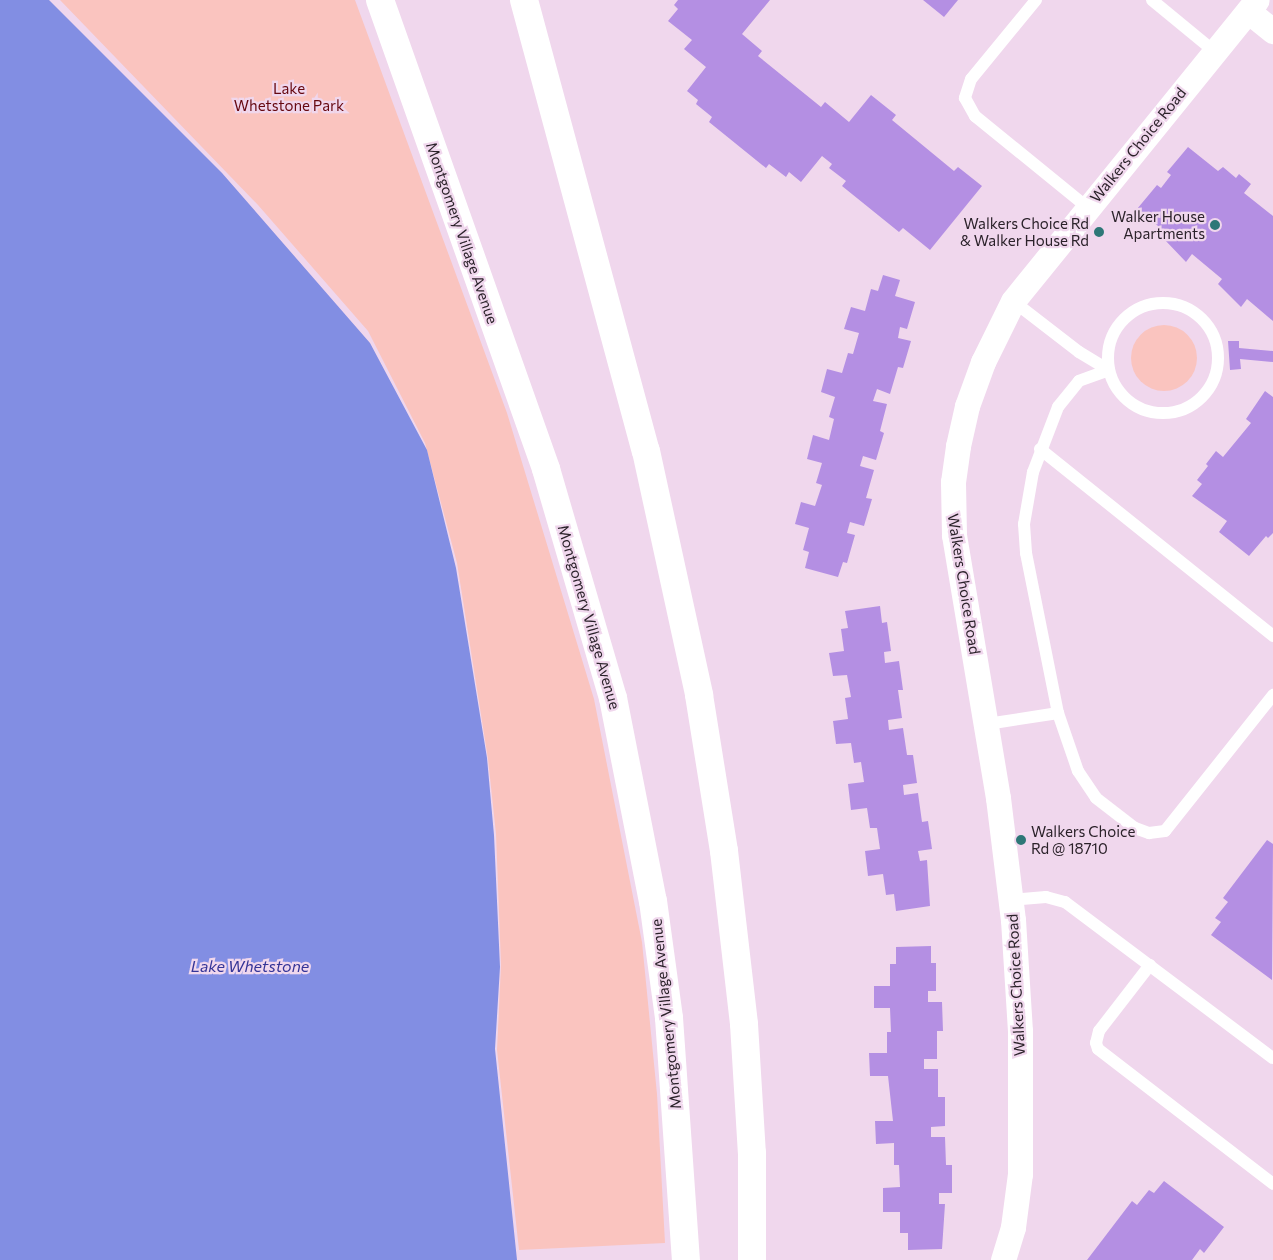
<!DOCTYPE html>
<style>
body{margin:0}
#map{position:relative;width:1273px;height:1260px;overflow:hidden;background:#f0d7ed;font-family:Commissioner,sans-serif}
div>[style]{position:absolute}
.green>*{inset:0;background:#fac4bf}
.round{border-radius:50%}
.water>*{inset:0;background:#828ee3}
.building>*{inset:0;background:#b48fe3}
.lane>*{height:12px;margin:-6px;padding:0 6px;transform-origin:6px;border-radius:6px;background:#fff}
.lane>.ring{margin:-6px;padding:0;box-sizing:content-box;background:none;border:12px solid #fff;border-radius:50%}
.street>*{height:25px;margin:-12.5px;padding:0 12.5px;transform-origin:12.5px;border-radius:12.5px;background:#fff}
.secondary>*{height:28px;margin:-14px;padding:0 14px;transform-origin:14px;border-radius:14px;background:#fff}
.dots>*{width:14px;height:14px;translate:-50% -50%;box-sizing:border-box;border:2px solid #f0d7ed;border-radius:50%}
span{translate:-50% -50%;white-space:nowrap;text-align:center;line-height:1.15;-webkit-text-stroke:4.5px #f0d7ed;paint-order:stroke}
.park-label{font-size:15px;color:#660810}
.street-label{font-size:15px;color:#2b222a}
.poi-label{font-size:15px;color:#2b222a}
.right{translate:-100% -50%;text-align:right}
.left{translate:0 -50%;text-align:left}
.water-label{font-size:16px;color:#353597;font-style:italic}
</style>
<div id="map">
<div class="green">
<div style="clip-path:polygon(60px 0,355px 0,507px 413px,594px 699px,642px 942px,657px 1094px,665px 1243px,519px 1250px,497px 1050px,501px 965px,496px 834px,488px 759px,457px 563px,425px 443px,368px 331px,258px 205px)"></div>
<div class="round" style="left:1131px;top:325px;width:66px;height:66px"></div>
</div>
<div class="water">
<div style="clip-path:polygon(0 0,49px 0,222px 173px,370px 343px,427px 450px,456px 568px,487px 758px,494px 835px,500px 967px,495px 1049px,517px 1260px,0 1260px)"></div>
</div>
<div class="building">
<div style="clip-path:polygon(678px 0,770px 0,742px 34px,762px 51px,758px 56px,821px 107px,825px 102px,849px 122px,871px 95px,896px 115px,892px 120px,954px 171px,958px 167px,982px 186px,930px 250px,903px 228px,899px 232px,842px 186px,846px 181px,829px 168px,832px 164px,822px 156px,801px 182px,789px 172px,786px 177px,769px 164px,766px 168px,709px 122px,712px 117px,696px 104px,698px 100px,687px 91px,706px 67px,684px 49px,692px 40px,668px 21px,678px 9px,674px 5px)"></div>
<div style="clip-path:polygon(923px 0,958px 0,944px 17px)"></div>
<div style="clip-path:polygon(1188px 147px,1218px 171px,1223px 167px,1236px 178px,1239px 174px,1251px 184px,1244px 193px,1273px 216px,1273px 321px,1247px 299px,1241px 307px,1218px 284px,1222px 279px,1192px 254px,1186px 262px,1164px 239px,1168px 234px,1137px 209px,1157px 185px,1161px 188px,1171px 175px,1167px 172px)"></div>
<div style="clip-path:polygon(883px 275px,900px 280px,895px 296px,915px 302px,907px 329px,900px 327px,898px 338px,911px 341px,903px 368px,898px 367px,890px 394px,877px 389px,873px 401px,887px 404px,880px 431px,884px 433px,876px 460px,863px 456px,860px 466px,874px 470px,866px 498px,872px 499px,864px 526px,850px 522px,847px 533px,855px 535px,847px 563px,843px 562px,838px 577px,805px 568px,809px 552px,803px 550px,809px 528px,795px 524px,801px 502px,815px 506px,822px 485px,816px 483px,822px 463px,807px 459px,813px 435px,829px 440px,834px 419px,829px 417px,835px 397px,821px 392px,827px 369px,842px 373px,848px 353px,853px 354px,859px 333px,844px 329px,851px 307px,865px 311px,871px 289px,878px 291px)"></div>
<div style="clip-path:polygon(1228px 341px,1239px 341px,1239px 348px,1273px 351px,1273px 362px,1240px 359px,1241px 369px,1230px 370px)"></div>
<div style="clip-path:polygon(1265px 391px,1273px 397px,1273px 533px,1268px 538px,1266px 536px,1249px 556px,1219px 532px,1227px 521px,1192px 496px,1202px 484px,1197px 480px,1208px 466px,1206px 464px,1216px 451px,1223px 457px,1251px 423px,1246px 419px)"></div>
<div style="clip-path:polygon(880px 606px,882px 623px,887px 622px,891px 651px,884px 652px,885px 663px,899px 661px,903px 690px,898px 690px,902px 718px,888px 720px,889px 730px,903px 728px,907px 755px,913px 755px,917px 783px,903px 785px,904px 795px,918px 793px,922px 822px,928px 821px,932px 849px,918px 851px,920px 861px,927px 860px,930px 906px,896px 911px,894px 894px,886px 895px,883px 874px,868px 876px,865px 851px,880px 849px,877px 828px,870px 828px,867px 808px,851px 810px,848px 784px,864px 782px,861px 762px,854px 763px,851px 743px,836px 744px,833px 721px,848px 719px,845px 698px,851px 697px,847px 675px,833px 676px,829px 653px,844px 651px,841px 629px,848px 628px,845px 611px)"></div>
<div style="clip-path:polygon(1267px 840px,1273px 844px,1272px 980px,1211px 935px,1221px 922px,1215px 918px,1228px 902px,1223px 898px)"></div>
<div style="clip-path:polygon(931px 946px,931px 963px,936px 963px,936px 991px,928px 991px,928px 1002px,942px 1002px,943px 1031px,937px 1031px,937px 1059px,924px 1059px,924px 1069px,938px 1069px,938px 1097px,945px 1097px,945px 1126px,931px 1127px,931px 1137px,945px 1137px,946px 1165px,952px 1165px,952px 1193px,939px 1193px,939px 1204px,945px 1204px,942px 1249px,908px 1250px,908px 1233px,900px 1233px,900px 1212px,883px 1212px,883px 1188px,900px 1187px,899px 1165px,894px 1165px,894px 1143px,876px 1144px,875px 1121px,893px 1121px,888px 1076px,870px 1076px,869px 1053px,887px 1053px,887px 1032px,891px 1032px,890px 1008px,874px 1008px,874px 986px,890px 986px,890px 964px,896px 964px,896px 947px)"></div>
<div style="clip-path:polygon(1164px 1181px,1224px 1227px,1204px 1253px,1200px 1249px,1192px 1260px,1087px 1260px,1132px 1201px,1137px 1205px,1149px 1190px,1154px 1193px)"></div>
</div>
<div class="lane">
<div style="left:1036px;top:0;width:102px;rotate:129.4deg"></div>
<div style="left:971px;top:79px;width:20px;rotate:108deg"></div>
<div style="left:965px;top:98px;width:21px;rotate:61deg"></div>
<div style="left:975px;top:116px;width:144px;rotate:39.1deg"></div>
<div style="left:1152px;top:0;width:82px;rotate:39.5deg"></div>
<div style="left:1013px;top:301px;width:83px;rotate:37.7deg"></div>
<div style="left:1079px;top:352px;width:35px;rotate:31deg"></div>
<div class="ring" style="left:1108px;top:303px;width:98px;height:98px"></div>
<div style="left:1109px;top:370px;width:32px;rotate:160deg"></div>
<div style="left:1079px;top:381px;width:33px;rotate:129deg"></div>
<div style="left:1058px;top:407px;width:70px;rotate:111deg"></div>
<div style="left:1033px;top:472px;width:53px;rotate:99.8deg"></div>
<div style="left:1024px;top:524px;width:29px;rotate:86deg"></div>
<div style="left:1026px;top:553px;width:163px;rotate:78.7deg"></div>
<div style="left:1058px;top:713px;width:61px;rotate:71deg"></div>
<div style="left:1078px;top:771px;width:32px;rotate:56deg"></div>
<div style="left:1096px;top:798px;width:49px;rotate:37.6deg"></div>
<div style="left:1135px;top:828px;width:15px;rotate:20deg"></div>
<div style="left:1149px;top:833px;width:16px;rotate:-7deg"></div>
<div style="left:1165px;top:831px;width:174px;rotate:-51.5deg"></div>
<div style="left:1040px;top:449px;width:299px;rotate:38.7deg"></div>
<div style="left:987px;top:724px;width:72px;rotate:-8.8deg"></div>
<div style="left:1011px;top:900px;width:35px;rotate:-5deg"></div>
<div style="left:1046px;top:897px;width:20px;rotate:15deg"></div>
<div style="left:1065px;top:902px;width:260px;rotate:36.9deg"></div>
<div style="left:1150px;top:965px;width:83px;rotate:127.7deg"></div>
<div style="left:1099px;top:1031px;width:12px;rotate:104deg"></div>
<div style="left:1096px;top:1043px;width:6px;rotate:72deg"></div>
<div style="left:1098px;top:1049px;width:221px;rotate:37.6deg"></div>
</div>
<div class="street">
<div style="left:1248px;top:11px;width:32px;rotate:39deg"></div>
<div style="left:1003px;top:1260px;width:34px;rotate:-73deg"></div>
<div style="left:1013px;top:1227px;width:53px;rotate:-82.5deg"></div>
<div style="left:1020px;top:1174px;width:143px;rotate:-90deg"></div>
<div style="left:1020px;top:1031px;width:111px;rotate:-93.6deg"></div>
<div style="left:1013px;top:920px;width:123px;rotate:-97deg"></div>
<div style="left:998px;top:798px;width:267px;rotate:-99.5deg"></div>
<div style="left:954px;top:535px;width:53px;rotate:-91.1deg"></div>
<div style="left:953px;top:482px;width:36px;rotate:-82deg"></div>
<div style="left:958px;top:446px;width:41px;rotate:-77.3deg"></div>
<div style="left:967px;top:406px;width:47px;rotate:-70deg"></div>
<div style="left:983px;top:362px;width:68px;rotate:-63.8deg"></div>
<div style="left:1013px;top:301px;width:387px;rotate:-51deg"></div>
</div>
<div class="secondary">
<div style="left:380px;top:0;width:498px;rotate:70.5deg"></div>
<div style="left:546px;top:469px;width:239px;rotate:73.7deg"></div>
<div style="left:613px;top:698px;width:207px;rotate:78.9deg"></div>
<div style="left:653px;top:901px;width:118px;rotate:82.2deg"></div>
<div style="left:669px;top:1018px;width:243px;rotate:86deg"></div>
<div style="left:524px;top:0;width:467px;rotate:74.9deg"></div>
<div style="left:646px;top:451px;width:250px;rotate:77.7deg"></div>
<div style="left:699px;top:695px;width:158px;rotate:80.9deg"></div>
<div style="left:724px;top:851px;width:174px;rotate:83.4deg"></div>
<div style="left:744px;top:1024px;width:129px;rotate:86.5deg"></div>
<div style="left:752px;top:1153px;width:107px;rotate:90deg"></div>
</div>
<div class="dots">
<div style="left:1215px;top:225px;background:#2d7777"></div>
<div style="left:1099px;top:232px;background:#2d7777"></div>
<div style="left:1021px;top:840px;background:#2d7777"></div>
</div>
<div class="park-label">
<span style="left:289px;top:97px">Lake<br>Whetstone Park</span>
</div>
<div class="street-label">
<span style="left:1138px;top:145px;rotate:-51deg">Walkers Choice Road</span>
<span style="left:462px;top:233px;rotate:71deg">Montgomery Village Avenue</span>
<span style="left:964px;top:584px;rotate:81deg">Walkers Choice Road</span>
<span style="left:589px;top:617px;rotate:74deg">Montgomery Village Avenue</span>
<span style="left:1016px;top:985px;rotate:-93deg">Walkers Choice Road</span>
<span style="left:666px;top:1014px;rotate:-96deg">Montgomery Village Avenue</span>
</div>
<div class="poi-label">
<span class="right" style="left:1205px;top:225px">Walker House<br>Apartments</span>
<span class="right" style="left:1089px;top:232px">Walkers Choice Rd<br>&amp; Walker House Rd</span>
<span class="left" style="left:1031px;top:840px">Walkers Choice<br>Rd @ 18710</span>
</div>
<div class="water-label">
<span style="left:250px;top:966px">Lake Whetstone</span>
</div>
</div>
